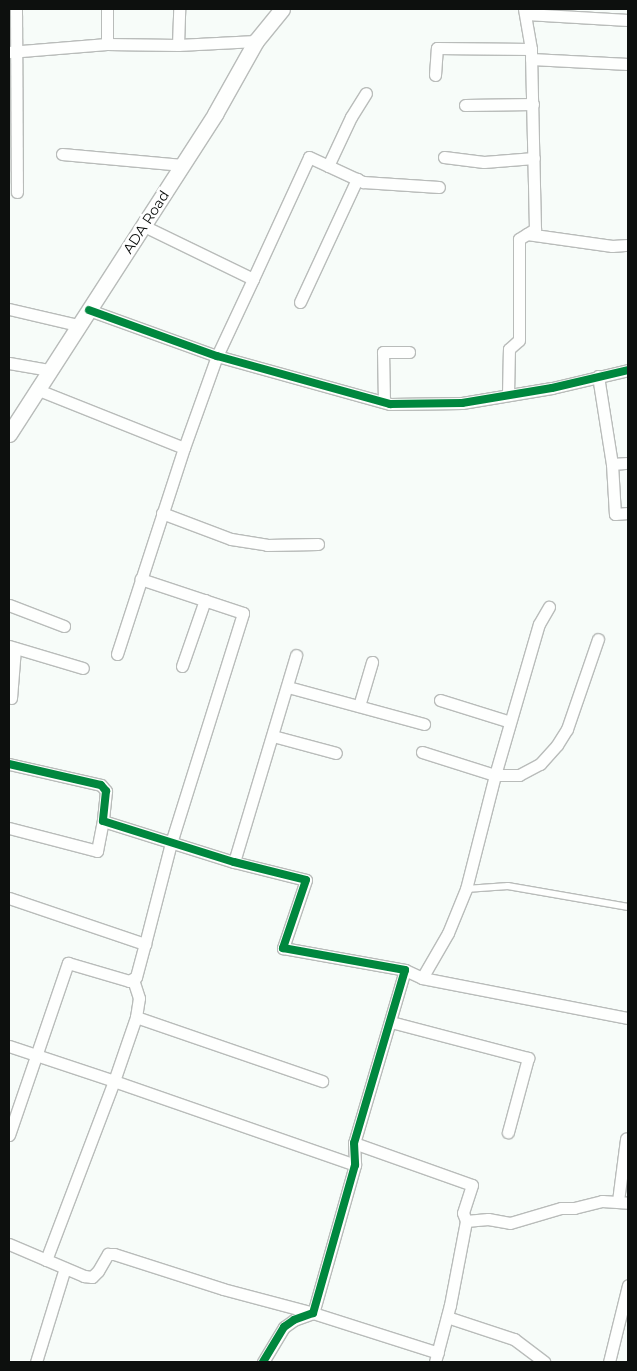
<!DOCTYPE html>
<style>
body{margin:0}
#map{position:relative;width:637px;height:1371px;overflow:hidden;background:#f7fcf9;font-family:Montserrat,sans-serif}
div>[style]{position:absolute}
.roads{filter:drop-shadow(1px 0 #b9bcba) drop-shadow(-1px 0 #b9bcba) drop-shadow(0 1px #b9bcba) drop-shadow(0 -1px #b9bcba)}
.lane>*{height:5.5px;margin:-2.75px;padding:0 2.75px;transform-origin:2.75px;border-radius:2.75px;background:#fefffe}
.street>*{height:11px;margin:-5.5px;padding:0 5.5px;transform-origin:5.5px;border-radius:5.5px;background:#fefffe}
.secondary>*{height:15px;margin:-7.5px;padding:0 7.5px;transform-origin:7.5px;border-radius:7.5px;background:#fefffe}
.cycleway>*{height:8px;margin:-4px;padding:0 4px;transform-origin:4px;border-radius:4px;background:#00873e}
span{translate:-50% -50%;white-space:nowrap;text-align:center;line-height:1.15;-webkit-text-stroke:5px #fff;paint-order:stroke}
.street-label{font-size:14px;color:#0d100e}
.frame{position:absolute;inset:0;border:10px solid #0d100e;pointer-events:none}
</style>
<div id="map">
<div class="roads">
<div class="lane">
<div style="left:466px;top:889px;width:42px;rotate:-4.1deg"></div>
<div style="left:508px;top:886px;width:122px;rotate:9.9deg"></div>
</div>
<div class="street">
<div style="left:16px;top:9px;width:183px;rotate:89.7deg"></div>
<div style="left:526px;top:14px;width:102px;rotate:3.4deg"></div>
<div style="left:107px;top:44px;width:35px;rotate:-90deg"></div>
<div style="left:178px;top:45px;width:36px;rotate:-88deg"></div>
<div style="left:9px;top:52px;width:98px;rotate:-4.7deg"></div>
<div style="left:107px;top:44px;width:71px;rotate:0.8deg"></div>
<div style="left:178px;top:45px;width:78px;rotate:-2.9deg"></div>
<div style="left:531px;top:59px;width:97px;rotate:3deg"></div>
<div style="left:435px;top:75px;width:27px;rotate:-86deg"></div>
<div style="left:437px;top:48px;width:94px;rotate:0.6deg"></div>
<div style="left:465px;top:105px;width:68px;rotate:-0.8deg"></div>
<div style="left:62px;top:154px;width:121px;rotate:5.2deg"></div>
<div style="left:444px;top:157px;width:40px;rotate:7.1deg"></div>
<div style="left:484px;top:162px;width:50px;rotate:-4.6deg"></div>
<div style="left:328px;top:166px;width:54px;rotate:-64.9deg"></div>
<div style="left:351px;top:117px;width:28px;rotate:-58deg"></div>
<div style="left:527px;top:234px;width:86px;rotate:8deg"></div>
<div style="left:612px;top:246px;width:16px;rotate:-4deg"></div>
<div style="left:253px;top:279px;width:134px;rotate:-65.3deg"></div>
<div style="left:309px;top:157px;width:60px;rotate:24.8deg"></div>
<div style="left:363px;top:182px;width:76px;rotate:3.8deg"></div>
<div style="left:300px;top:302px;width:136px;rotate:-65.1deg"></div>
<div style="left:9px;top:309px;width:71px;rotate:13.1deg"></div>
<div style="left:89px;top:310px;width:136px;rotate:19.8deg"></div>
<div style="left:217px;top:356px;width:180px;rotate:15.5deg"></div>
<div style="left:390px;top:404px;width:72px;rotate:-0.8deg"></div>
<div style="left:462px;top:403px;width:91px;rotate:-9.5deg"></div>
<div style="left:552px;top:388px;width:78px;rotate:-13.3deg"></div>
<div style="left:9px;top:363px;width:40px;rotate:10deg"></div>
<div style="left:598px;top:376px;width:89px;rotate:81deg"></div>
<div style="left:612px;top:464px;width:50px;rotate:86.6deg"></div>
<div style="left:615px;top:514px;width:13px;rotate:-4deg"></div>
<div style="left:36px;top:389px;width:159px;rotate:21.7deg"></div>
<div style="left:508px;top:395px;width:46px;rotate:-88.8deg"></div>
<div style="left:509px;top:349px;width:13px;rotate:-42deg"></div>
<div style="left:519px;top:340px;width:101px;rotate:-90deg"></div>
<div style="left:519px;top:239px;width:19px;rotate:-32deg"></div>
<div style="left:535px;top:229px;width:180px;rotate:-91.3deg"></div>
<div style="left:531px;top:49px;width:41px;rotate:-99.9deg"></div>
<div style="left:384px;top:402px;width:50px;rotate:-91.1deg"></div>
<div style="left:383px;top:352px;width:26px"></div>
<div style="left:612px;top:464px;width:16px;rotate:-4deg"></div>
<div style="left:162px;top:513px;width:74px;rotate:20.6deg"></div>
<div style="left:231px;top:539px;width:36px;rotate:9deg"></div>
<div style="left:267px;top:545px;width:51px;rotate:-1.1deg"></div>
<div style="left:9px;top:605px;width:59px;rotate:20.9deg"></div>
<div style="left:9px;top:646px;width:77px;rotate:16.6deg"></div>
<div style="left:117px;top:654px;width:217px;rotate:-72deg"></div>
<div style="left:184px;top:448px;width:98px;rotate:-70.3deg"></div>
<div style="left:217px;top:356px;width:85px;rotate:-64.9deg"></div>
<div style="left:253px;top:279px;width:121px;rotate:-154.1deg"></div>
<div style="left:182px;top:666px;width:70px;rotate:-70.8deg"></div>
<div style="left:288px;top:687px;width:141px;rotate:15.2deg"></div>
<div style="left:11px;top:698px;width:50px;rotate:-85.4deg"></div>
<div style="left:440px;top:700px;width:73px;rotate:17.4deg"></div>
<div style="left:359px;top:706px;width:46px;rotate:-73.5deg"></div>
<div style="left:273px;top:736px;width:65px;rotate:15.1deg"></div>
<div style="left:422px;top:752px;width:77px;rotate:17.5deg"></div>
<div style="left:495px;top:775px;width:157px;rotate:-73.8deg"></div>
<div style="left:539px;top:624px;width:20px;rotate:-60deg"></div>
<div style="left:9px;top:764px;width:94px;rotate:12.9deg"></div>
<div style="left:101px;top:785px;width:8px;rotate:50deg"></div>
<div style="left:106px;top:791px;width:30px;rotate:96deg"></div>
<div style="left:103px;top:821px;width:137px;rotate:17.4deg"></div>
<div style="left:234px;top:862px;width:74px;rotate:14deg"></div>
<div style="left:306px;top:880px;width:72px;rotate:108.7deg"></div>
<div style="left:283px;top:948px;width:124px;rotate:10.2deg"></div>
<div style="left:405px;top:970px;width:180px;rotate:106.4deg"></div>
<div style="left:354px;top:1143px;width:22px;rotate:87deg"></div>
<div style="left:355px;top:1165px;width:154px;rotate:105.8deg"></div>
<div style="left:313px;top:1313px;width:20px;rotate:160deg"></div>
<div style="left:294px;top:1320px;width:12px;rotate:145deg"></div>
<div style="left:284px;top:1327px;width:41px;rotate:121deg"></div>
<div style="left:9px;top:828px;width:91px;rotate:14.6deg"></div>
<div style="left:97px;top:851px;width:31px;rotate:-79deg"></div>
<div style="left:234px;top:862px;width:216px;rotate:-73.3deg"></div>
<div style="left:9px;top:898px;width:144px;rotate:18.7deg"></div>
<div style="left:145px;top:944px;width:104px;rotate:-75.6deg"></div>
<div style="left:171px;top:843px;width:241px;rotate:-72.6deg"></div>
<div style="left:243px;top:613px;width:108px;rotate:-161.6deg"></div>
<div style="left:405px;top:970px;width:19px;rotate:25deg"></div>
<div style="left:422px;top:978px;width:210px;rotate:11deg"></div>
<div style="left:422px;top:978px;width:52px;rotate:-60deg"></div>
<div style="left:448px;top:933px;width:48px;rotate:-67.8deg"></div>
<div style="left:466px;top:889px;width:118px;rotate:-75.7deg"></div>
<div style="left:495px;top:775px;width:24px"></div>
<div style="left:519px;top:775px;width:24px;rotate:-28deg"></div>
<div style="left:540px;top:764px;width:25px;rotate:-48deg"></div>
<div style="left:557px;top:745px;width:19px;rotate:-58deg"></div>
<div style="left:567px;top:729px;width:95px;rotate:-71deg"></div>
<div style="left:136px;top:1017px;width:197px;rotate:19deg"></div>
<div style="left:391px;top:1022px;width:142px;rotate:14.7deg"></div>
<div style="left:528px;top:1058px;width:77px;rotate:105.1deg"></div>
<div style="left:9px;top:1046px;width:111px;rotate:18.4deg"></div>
<div style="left:114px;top:1081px;width:255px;rotate:19.2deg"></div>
<div style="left:9px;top:1135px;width:182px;rotate:-71.1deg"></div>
<div style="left:68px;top:963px;width:64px;rotate:16.4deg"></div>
<div style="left:129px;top:981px;width:8px;rotate:-30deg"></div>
<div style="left:136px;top:977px;width:34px;rotate:-75deg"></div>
<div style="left:354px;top:1143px;width:125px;rotate:19.6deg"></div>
<div style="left:472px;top:1185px;width:29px;rotate:108deg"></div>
<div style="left:463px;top:1213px;width:9px;rotate:69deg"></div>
<div style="left:466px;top:1221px;width:22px;rotate:-5deg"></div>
<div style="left:488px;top:1219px;width:22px;rotate:10deg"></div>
<div style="left:510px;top:1223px;width:53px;rotate:-16.4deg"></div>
<div style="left:561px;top:1208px;width:13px"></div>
<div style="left:574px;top:1208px;width:29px;rotate:-14deg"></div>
<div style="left:602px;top:1201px;width:26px;rotate:4deg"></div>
<div style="left:618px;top:1201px;width:63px;rotate:-82.6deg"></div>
<div style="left:9px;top:1244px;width:82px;rotate:23.1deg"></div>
<div style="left:84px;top:1276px;width:8px;rotate:7deg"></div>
<div style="left:92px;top:1277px;width:8px;rotate:-45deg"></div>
<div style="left:98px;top:1271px;width:20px;rotate:-60deg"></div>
<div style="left:108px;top:1254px;width:6px"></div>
<div style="left:114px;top:1254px;width:114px;rotate:17.8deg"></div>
<div style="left:223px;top:1289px;width:93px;rotate:14.9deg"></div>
<div style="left:313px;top:1313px;width:131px;rotate:17.7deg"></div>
<div style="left:46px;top:1260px;width:191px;rotate:-69.2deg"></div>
<div style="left:114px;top:1081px;width:68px;rotate:-71deg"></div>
<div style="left:136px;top:1017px;width:19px;rotate:-81deg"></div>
<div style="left:139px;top:998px;width:19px;rotate:-108deg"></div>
<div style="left:447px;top:1317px;width:71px;rotate:18.2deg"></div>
<div style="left:514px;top:1339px;width:38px;rotate:37deg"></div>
<div style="left:36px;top:1362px;width:98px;rotate:-72.9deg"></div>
<div style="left:435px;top:1362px;width:59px;rotate:-75.3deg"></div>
<div style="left:450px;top:1305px;width:86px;rotate:-79.2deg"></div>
<div style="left:609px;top:1362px;width:79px;rotate:-76.1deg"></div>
</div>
<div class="secondary">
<div style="left:9px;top:434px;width:381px;rotate:-57.2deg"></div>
<div style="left:215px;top:114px;width:84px;rotate:-60.7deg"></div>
<div style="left:256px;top:41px;width:41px;rotate:-50.9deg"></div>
</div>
</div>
<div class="cycleway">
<div style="left:89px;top:310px;width:136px;rotate:19.8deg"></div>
<div style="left:217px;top:356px;width:180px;rotate:15.5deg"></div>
<div style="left:390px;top:404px;width:72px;rotate:-0.8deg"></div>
<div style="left:462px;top:403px;width:91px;rotate:-9.5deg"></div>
<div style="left:552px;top:388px;width:78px;rotate:-13.3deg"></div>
<div style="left:9px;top:764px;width:94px;rotate:12.9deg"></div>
<div style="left:101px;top:785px;width:8px;rotate:50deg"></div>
<div style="left:106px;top:791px;width:30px;rotate:96deg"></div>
<div style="left:103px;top:821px;width:137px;rotate:17.4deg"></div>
<div style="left:234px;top:862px;width:74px;rotate:14deg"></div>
<div style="left:306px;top:880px;width:72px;rotate:108.7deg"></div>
<div style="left:283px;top:948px;width:124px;rotate:10.2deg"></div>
<div style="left:405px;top:970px;width:180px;rotate:106.4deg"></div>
<div style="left:354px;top:1143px;width:22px;rotate:87deg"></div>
<div style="left:355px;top:1165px;width:154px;rotate:105.8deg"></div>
<div style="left:313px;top:1313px;width:20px;rotate:160deg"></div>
<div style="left:294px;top:1320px;width:12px;rotate:145deg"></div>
<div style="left:284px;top:1327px;width:41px;rotate:121deg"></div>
</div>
<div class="street-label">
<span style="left:146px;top:222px;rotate:-57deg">ADA Road</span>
</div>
<div class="frame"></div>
</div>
